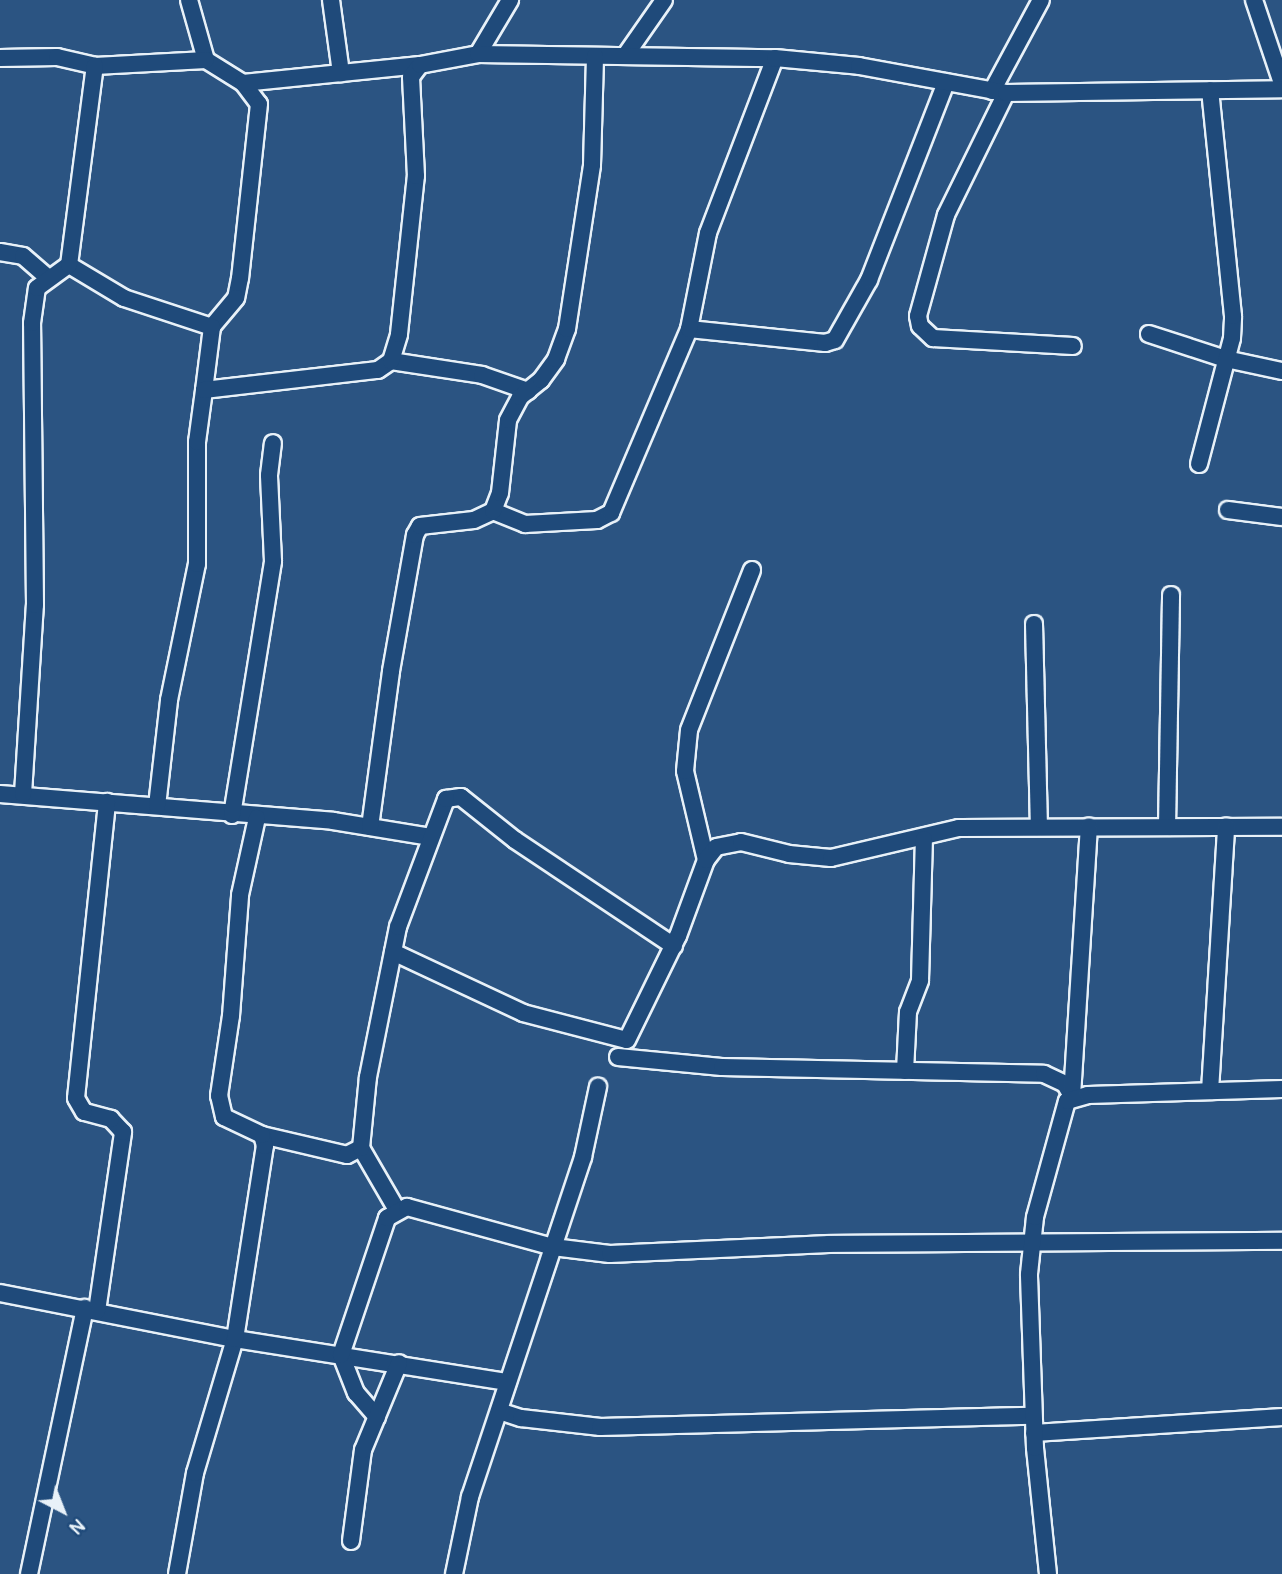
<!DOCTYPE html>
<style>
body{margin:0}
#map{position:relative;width:1282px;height:1574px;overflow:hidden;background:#2b5482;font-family:Pangolin,sans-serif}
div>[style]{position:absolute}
.roads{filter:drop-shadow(2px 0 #e8f1f8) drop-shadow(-2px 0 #e8f1f8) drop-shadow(0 2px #e8f1f8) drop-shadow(0 -2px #e8f1f8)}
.street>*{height:16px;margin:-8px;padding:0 8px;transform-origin:8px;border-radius:8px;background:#1f4a7a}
span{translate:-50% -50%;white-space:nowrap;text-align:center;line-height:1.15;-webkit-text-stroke:5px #1f4a7a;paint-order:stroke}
.north{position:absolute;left:28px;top:1476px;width:70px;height:70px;-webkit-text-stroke:5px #1f4a7a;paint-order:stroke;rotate:138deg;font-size:19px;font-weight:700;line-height:28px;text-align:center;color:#e8f1f8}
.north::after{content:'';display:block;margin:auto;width:24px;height:32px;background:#e8f1f8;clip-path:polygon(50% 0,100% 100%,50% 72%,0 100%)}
</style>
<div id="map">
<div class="roads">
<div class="street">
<div style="left:189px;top:0;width:62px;rotate:74.2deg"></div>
<div style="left:206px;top:60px;width:44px;rotate:31.9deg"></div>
<div style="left:243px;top:83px;width:26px;rotate:53deg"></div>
<div style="left:259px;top:104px;width:175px;rotate:96.2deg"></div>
<div style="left:240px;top:278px;width:20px;rotate:101deg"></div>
<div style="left:236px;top:298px;width:38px;rotate:130deg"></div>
<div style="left:212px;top:327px;width:64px;rotate:97.2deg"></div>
<div style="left:331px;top:0;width:74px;rotate:82.2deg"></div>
<div style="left:1254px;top:0;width:88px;rotate:71.4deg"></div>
<div style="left:478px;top:54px;width:63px;rotate:-59.3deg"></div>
<div style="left:625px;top:56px;width:68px;rotate:-55.1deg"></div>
<div style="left:0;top:58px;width:57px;rotate:-1deg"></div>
<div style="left:57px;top:57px;width:39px;rotate:13deg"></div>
<div style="left:95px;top:66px;width:111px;rotate:-3.1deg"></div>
<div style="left:243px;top:83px;width:178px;rotate:-5.8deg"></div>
<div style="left:992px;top:91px;width:103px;rotate:-61.7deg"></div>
<div style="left:1006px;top:93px;width:136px;rotate:116.2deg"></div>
<div style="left:946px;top:215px;width:105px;rotate:105.5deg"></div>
<div style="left:918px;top:316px;width:10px;rotate:79deg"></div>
<div style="left:920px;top:326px;width:18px;rotate:43deg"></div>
<div style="left:933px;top:338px;width:140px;rotate:3.3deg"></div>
<div style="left:0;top:252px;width:23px;rotate:10deg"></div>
<div style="left:23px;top:256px;width:33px;rotate:41deg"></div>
<div style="left:69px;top:265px;width:64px;rotate:31deg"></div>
<div style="left:124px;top:298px;width:93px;rotate:18.2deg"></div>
<div style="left:689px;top:329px;width:137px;rotate:5.9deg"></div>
<div style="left:825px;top:343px;width:10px;rotate:-17deg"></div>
<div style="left:835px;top:340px;width:69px;rotate:-60.5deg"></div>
<div style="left:869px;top:280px;width:212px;rotate:-68.7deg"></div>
<div style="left:1149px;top:334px;width:81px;rotate:18deg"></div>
<div style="left:1226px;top:359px;width:57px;rotate:12.1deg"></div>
<div style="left:391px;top:361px;width:92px;rotate:8.7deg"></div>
<div style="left:482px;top:375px;width:49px;rotate:19.2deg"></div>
<div style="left:1199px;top:464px;width:130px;rotate:-75.3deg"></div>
<div style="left:1232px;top:338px;width:22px;rotate:-87deg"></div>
<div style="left:1233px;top:316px;width:227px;rotate:-95.8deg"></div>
<div style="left:1228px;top:510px;width:54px;rotate:7.4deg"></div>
<div style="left:493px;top:511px;width:35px;rotate:22deg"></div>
<div style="left:525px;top:524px;width:72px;rotate:-3.2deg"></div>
<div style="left:597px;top:520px;width:16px;rotate:-27deg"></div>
<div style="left:611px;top:513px;width:200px;rotate:-67deg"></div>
<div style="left:689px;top:329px;width:98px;rotate:-78.8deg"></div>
<div style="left:708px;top:233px;width:187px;rotate:-69.1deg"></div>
<div style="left:1034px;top:624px;width:203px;rotate:88.6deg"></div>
<div style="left:0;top:794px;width:334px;rotate:4.6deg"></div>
<div style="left:333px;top:821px;width:99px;rotate:9.3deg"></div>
<div style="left:23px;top:794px;width:189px;rotate:-86.4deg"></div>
<div style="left:35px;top:605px;width:282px;rotate:-90.6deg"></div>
<div style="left:32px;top:323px;width:35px;rotate:-82deg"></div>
<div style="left:37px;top:288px;width:39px;rotate:-36deg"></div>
<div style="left:69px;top:265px;width:201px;rotate:-82.6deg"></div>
<div style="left:157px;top:806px;width:107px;rotate:-83.5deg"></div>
<div style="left:169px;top:700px;width:139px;rotate:-78.4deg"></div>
<div style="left:197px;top:564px;width:122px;rotate:-90deg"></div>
<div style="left:197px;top:442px;width:52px;rotate:-82.3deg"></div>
<div style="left:204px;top:390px;width:175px;rotate:-6.6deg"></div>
<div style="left:378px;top:370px;width:16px;rotate:-35deg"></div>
<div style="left:391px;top:361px;width:28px;rotate:-73deg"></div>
<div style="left:399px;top:334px;width:159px;rotate:-83.9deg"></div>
<div style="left:416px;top:176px;width:99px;rotate:-92.9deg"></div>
<div style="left:411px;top:77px;width:15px;rotate:-53deg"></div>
<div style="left:420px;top:65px;width:59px;rotate:-10.7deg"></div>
<div style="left:478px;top:54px;width:297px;rotate:0.8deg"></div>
<div style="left:775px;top:58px;width:84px;rotate:5.4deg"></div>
<div style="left:859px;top:66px;width:149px;rotate:10.4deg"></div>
<div style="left:1006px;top:93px;width:276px;rotate:-0.8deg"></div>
<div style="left:232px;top:815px;width:257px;rotate:-80.8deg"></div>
<div style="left:273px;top:561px;width:86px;rotate:-92.7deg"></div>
<div style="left:269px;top:475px;width:32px;rotate:-83deg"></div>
<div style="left:370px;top:827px;width:157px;rotate:-82.3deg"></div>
<div style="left:391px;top:671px;width:138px;rotate:-80deg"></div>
<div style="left:415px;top:535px;width:10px;rotate:-61deg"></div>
<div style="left:420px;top:526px;width:54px;rotate:-6.3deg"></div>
<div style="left:474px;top:520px;width:21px;rotate:-25deg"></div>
<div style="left:493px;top:511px;width:19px;rotate:-69deg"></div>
<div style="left:500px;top:493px;width:73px;rotate:-83.7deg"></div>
<div style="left:508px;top:420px;width:26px;rotate:-62deg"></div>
<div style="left:520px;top:397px;width:27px;rotate:-39deg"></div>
<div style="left:541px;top:380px;width:26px;rotate:-54deg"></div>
<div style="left:556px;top:359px;width:32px;rotate:-70deg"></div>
<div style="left:567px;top:329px;width:166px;rotate:-81.3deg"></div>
<div style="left:592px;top:165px;width:109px;rotate:-88.4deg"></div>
<div style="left:1167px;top:827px;width:232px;rotate:-89deg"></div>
<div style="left:706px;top:860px;width:91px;rotate:-103.3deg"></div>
<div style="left:685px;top:771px;width:41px;rotate:-84.4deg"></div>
<div style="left:689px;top:730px;width:172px;rotate:-68.5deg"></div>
<div style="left:393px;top:952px;width:144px;rotate:25.1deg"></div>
<div style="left:523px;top:1013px;width:107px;rotate:14.6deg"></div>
<div style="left:627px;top:1040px;width:116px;rotate:-63.9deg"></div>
<div style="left:678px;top:936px;width:81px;rotate:-69.8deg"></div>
<div style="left:706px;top:860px;width:16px;rotate:-52deg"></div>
<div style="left:716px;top:847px;width:25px;rotate:-11deg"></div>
<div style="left:741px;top:842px;width:49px;rotate:14deg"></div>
<div style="left:789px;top:854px;width:42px;rotate:5.4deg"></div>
<div style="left:831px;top:858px;width:131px;rotate:-13.2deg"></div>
<div style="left:959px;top:828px;width:323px;rotate:-0.2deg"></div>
<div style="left:618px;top:1057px;width:104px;rotate:5.5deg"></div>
<div style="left:722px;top:1067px;width:322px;rotate:1.2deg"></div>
<div style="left:1044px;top:1074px;width:23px;rotate:25deg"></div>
<div style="left:1065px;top:1084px;width:14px;rotate:60deg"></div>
<div style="left:905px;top:1071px;width:59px;rotate:-87.1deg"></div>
<div style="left:908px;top:1012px;width:34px;rotate:-69deg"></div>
<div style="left:920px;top:980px;width:141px;rotate:-88.4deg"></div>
<div style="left:1210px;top:1091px;width:265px;rotate:-86.5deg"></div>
<div style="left:1072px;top:1096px;width:270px;rotate:-86.4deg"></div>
<div style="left:262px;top:1135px;width:87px;rotate:13.2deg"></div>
<div style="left:347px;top:1155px;width:16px;rotate:-27deg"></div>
<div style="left:397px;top:1210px;width:72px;rotate:-120.1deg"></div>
<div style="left:361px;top:1148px;width:71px;rotate:-84.4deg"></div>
<div style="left:368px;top:1077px;width:153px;rotate:-78.7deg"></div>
<div style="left:398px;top:927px;width:137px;rotate:-69.4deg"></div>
<div style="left:446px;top:799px;width:15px;rotate:-8deg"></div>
<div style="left:461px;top:797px;width:69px;rotate:38.5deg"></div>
<div style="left:515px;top:840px;width:191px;rotate:33.7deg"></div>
<div style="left:0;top:1293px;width:239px;rotate:11.1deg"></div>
<div style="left:235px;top:1339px;width:276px;rotate:9deg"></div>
<div style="left:97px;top:1311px;width:181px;rotate:-81.7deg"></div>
<div style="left:123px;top:1132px;width:18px;rotate:-133deg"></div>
<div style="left:111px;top:1119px;width:28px;rotate:-165deg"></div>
<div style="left:84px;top:1112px;width:16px;rotate:-120deg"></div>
<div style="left:76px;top:1098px;width:298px;rotate:-84deg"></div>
<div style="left:499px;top:1411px;width:23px;rotate:18deg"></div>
<div style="left:521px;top:1418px;width:80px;rotate:6.5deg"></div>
<div style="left:600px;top:1427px;width:433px;rotate:-1.5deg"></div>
<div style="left:377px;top:1417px;width:32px;rotate:-131deg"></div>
<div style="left:356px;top:1393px;width:41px;rotate:-111.5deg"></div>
<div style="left:341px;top:1355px;width:145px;rotate:-71.4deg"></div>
<div style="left:387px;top:1218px;width:23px;rotate:-29deg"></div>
<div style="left:407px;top:1207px;width:151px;rotate:15.3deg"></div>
<div style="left:553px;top:1247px;width:57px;rotate:7deg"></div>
<div style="left:610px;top:1254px;width:219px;rotate:-2.6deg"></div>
<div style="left:829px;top:1244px;width:453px;rotate:-0.4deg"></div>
<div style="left:1034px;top:1433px;width:249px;rotate:-3.7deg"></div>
<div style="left:351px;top:1541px;width:92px;rotate:-82.5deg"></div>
<div style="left:363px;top:1450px;width:94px;rotate:-67.5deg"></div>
<div style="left:29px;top:1574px;width:272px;rotate:-78.1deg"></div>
<div style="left:177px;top:1574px;width:103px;rotate:-79.9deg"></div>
<div style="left:195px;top:1473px;width:140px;rotate:-73.4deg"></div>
<div style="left:235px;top:1339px;width:195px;rotate:-81.2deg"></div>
<div style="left:265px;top:1146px;width:11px;rotate:-105deg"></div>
<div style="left:262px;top:1135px;width:42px;rotate:-154.7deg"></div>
<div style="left:224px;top:1117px;width:22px;rotate:-103deg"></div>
<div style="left:219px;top:1096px;width:81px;rotate:-81.5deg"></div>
<div style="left:231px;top:1016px;width:121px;rotate:-85.7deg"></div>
<div style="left:240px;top:895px;width:79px;rotate:-77.6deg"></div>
<div style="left:454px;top:1574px;width:79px;rotate:-78.3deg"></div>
<div style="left:470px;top:1497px;width:358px;rotate:-71.6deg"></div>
<div style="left:583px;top:1157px;width:72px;rotate:-77.9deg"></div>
<div style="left:1048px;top:1574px;width:127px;rotate:-95.9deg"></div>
<div style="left:1035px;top:1448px;width:174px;rotate:-92deg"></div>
<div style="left:1029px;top:1274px;width:57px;rotate:-84deg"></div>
<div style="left:1035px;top:1217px;width:120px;rotate:-74.6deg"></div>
<div style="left:1067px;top:1101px;width:22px;rotate:-16deg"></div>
<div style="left:1088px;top:1095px;width:194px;rotate:-1.8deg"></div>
</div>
</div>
<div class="north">N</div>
</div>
